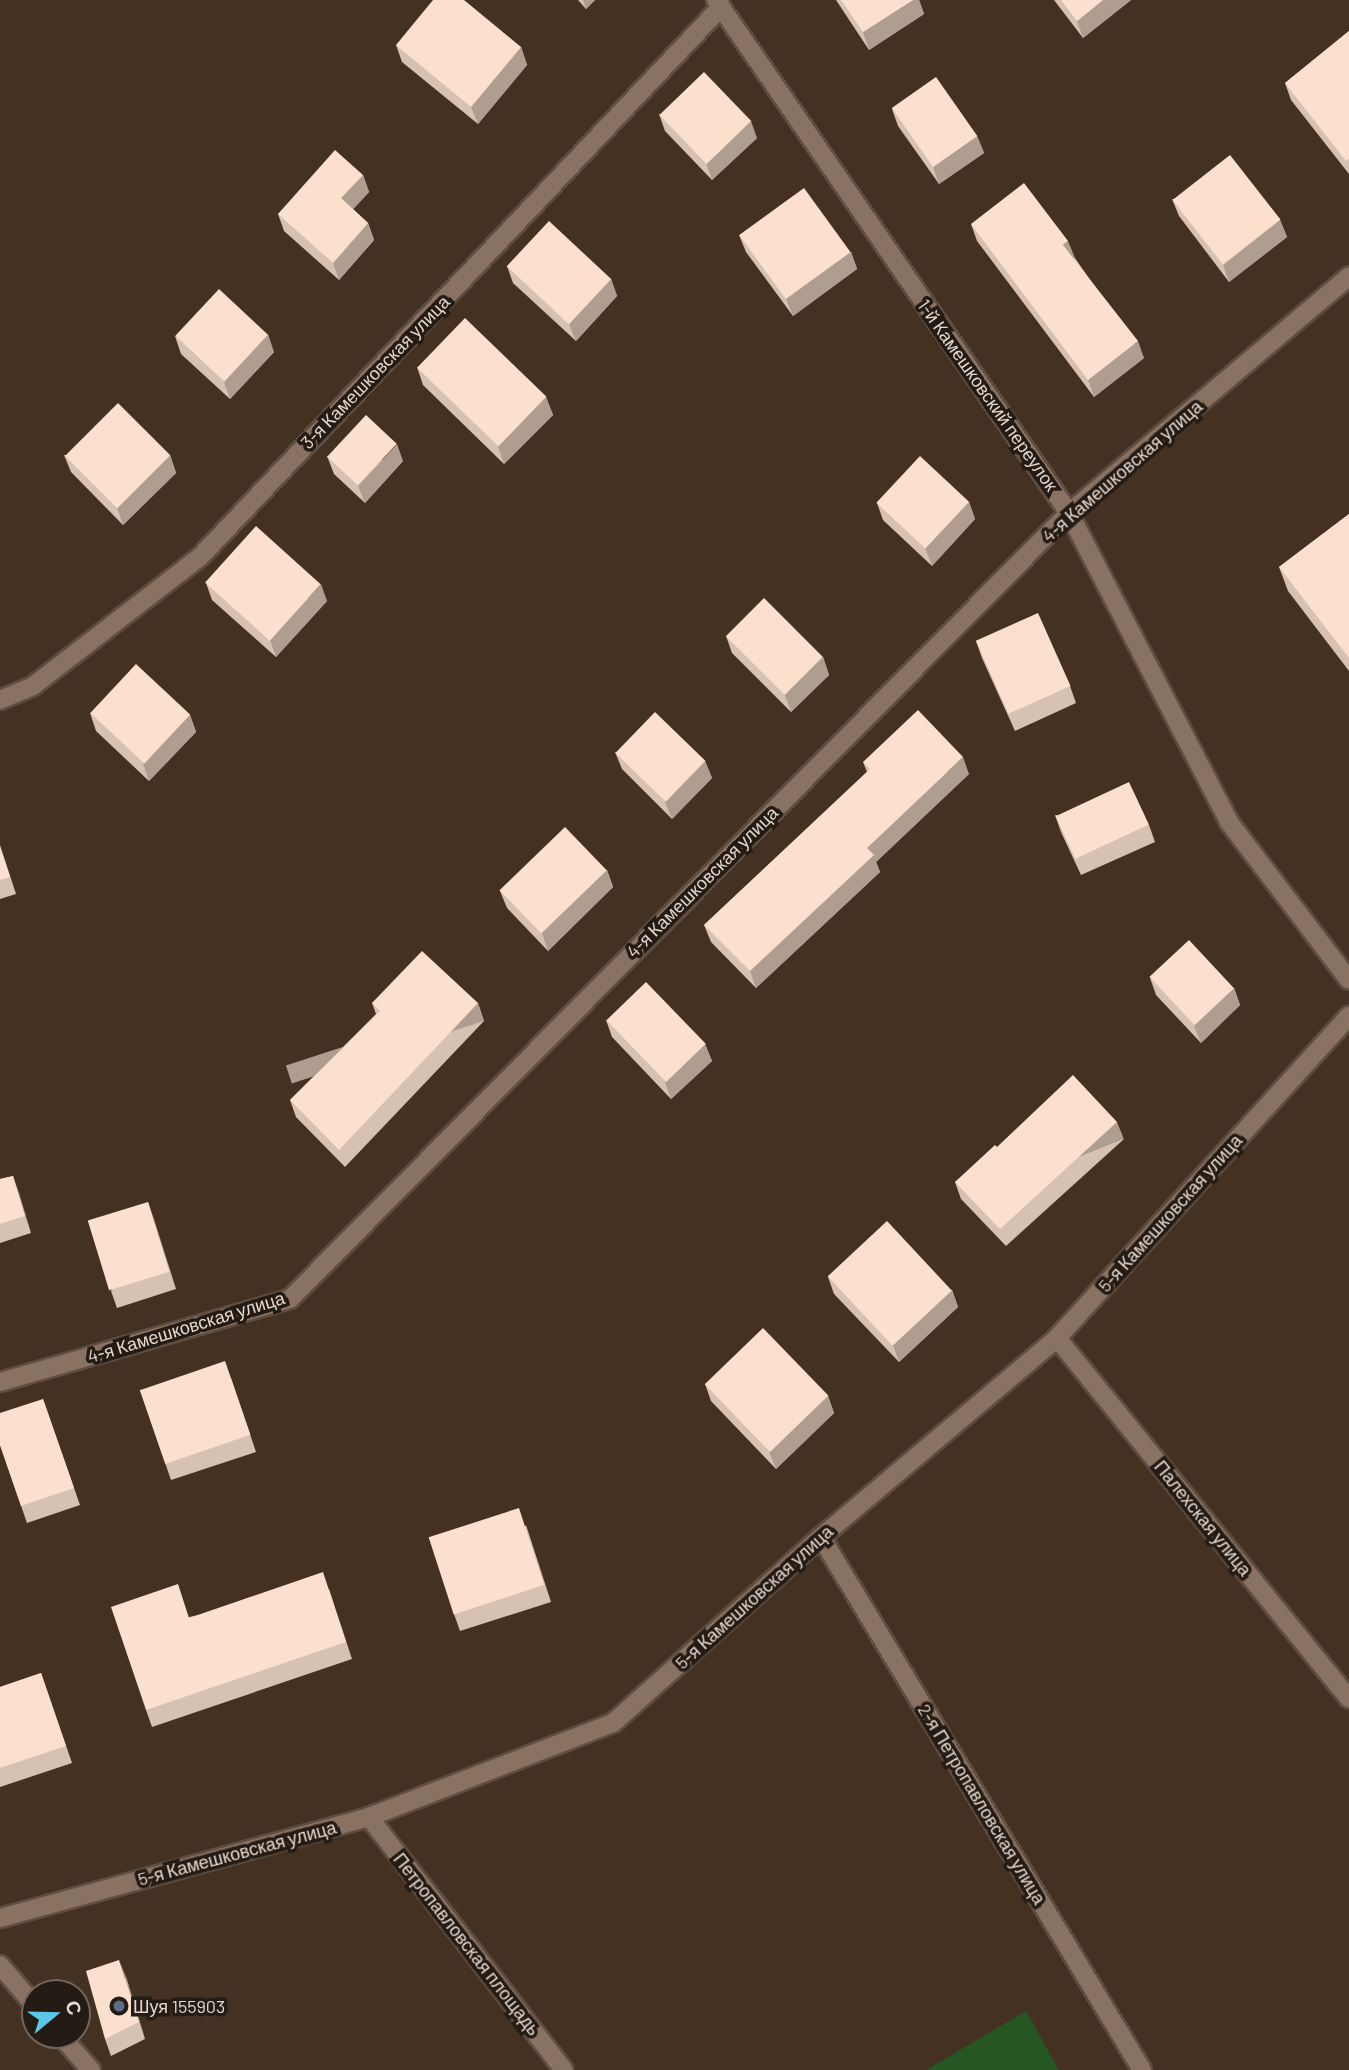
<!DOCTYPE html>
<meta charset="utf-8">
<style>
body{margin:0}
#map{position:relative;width:1349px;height:2070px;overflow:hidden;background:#443121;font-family:Barlow,sans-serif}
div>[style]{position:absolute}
.green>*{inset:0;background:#255623}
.roads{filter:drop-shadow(2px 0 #5e4d40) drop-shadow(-2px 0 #5e4d40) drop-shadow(0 2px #5e4d40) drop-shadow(0 -2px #5e4d40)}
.street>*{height:18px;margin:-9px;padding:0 9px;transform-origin:9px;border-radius:9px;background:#897261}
.wall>*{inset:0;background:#d7c1b0}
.shaded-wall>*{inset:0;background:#af9d90;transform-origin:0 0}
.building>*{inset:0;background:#fae0cd;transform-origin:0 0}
.dots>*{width:19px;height:19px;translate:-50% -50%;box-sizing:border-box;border:4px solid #241b14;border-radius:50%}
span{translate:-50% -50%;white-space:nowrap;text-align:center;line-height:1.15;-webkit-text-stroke:7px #241b14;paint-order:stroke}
.street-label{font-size:18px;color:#e4d7cd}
.poi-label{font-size:18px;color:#e4d7cd}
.left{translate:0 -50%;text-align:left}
.north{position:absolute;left:21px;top:1979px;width:70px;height:70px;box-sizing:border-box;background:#241b14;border:2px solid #71665e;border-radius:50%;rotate:71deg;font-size:19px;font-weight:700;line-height:28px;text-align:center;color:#e4d7cd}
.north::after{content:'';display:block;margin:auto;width:24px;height:32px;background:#5ac8e6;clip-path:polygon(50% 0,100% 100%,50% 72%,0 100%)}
</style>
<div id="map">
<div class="green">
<div style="clip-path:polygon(1026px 2011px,1059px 2070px,926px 2070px)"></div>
</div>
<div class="roads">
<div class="street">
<div style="left:716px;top:0;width:623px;rotate:55.47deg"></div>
<div style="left:1069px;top:513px;width:348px;rotate:62.6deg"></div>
<div style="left:1229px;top:822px;width:198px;rotate:52.8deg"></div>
<div style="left:0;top:700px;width:36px;rotate:-23deg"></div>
<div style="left:33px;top:686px;width:211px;rotate:-37.7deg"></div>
<div style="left:200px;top:557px;width:758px;rotate:-46.55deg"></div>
<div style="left:1057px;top:1338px;width:464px;rotate:51deg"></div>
<div style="left:0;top:1382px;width:302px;rotate:-16deg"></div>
<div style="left:290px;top:1299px;width:1107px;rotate:-45.26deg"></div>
<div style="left:1069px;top:513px;width:367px;rotate:-40.2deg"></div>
<div style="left:821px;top:1537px;width:622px;rotate:58.94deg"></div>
<div style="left:369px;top:1817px;width:319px;rotate:52.4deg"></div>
<div style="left:0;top:1918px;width:383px;rotate:-15.3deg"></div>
<div style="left:369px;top:1817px;width:261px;rotate:-21.1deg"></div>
<div style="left:613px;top:1723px;width:279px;rotate:-41.8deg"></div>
<div style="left:821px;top:1537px;width:309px;rotate:-40.1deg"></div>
<div style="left:1057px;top:1338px;width:435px;rotate:-47.8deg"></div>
<div style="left:0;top:1965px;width:54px;rotate:49.5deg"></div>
<div style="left:60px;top:2035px;width:47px;rotate:48.5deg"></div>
</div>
</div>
<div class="wall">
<div style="clip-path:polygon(578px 0,595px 0,586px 9px)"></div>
<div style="clip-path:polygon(836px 0,919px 0,924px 14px,869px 50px)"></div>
<div style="clip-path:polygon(1054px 0,1131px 0,1083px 38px)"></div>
<div style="clip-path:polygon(1349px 31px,1349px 174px,1291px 100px,1285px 83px)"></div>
<div style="clip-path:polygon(396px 45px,521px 47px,527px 65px,478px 124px,402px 62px)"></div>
<div style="clip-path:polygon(892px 109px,977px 136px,984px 153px,939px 184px,898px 126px)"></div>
<div style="clip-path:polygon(659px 114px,757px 138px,712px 180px,665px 131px)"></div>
<div style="clip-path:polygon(363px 175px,369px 192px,353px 209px,368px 223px,374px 240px,339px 280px,284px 231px,278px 214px)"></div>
<div style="clip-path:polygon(1172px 199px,1280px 220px,1287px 237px,1229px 282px,1179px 216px)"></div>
<div style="clip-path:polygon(971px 224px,1075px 258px,1144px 358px,1094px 397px,977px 241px)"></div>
<div style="clip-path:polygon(739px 235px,851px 252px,857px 269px,793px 316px,746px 252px)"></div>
<div style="clip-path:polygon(507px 266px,611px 279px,617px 296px,576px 341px,513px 283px)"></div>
<div style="clip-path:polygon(175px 336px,274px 352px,230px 399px,181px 354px)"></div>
<div style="clip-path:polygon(417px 367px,546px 397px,553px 415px,504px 464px,423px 385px)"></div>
<div style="clip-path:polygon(64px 455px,170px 455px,176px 473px,123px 525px,71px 472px)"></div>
<div style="clip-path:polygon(327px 456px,403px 461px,365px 503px,334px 474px)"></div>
<div style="clip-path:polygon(969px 502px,975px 519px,932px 566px,883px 520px,877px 503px)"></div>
<div style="clip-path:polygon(1349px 514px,1349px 671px,1288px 591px,1279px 567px)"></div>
<div style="clip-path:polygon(206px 583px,327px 601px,276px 657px,212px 600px)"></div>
<div style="clip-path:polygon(726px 636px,823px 657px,829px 675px,791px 712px,732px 653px)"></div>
<div style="clip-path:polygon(976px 641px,1070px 686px,1076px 703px,1015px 731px,982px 658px)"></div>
<div style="clip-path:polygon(90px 713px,190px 715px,196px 732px,149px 781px,96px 731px)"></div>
<div style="clip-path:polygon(615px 752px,705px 761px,712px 778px,672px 819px,622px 769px)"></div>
<div style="clip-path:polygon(863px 762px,969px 774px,876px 862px,880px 872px,756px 988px,711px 942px,704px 925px,867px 772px)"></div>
<div style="clip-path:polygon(1055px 815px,1149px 825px,1155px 842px,1081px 875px,1061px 832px)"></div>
<div style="clip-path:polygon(0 845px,16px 894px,0 899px)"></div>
<div style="clip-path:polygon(607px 870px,613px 887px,548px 951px,507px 908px,500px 891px)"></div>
<div style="clip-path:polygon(1150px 978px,1234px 988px,1240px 1005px,1201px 1043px,1156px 995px)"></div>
<div style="clip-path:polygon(372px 1003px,478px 1003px,484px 1021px,345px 1167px,296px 1117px,290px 1100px,376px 1014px)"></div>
<div style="clip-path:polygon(606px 1020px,705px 1044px,712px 1061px,671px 1099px,612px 1037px)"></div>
<div style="clip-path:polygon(1124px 1139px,1006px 1246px,961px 1199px,955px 1182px,997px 1147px)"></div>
<div style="clip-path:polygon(13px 1176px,31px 1233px,0 1243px,0 1179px)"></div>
<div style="clip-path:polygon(148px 1202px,176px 1289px,117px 1308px,111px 1291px)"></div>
<div style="clip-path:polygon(828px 1277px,952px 1290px,958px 1307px,899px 1362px,834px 1294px)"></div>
<div style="clip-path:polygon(231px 1378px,256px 1452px,171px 1480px,140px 1390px)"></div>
<div style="clip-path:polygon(705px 1384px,828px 1396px,834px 1413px,776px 1469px,711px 1401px)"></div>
<div style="clip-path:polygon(43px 1399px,80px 1505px,27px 1523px,0 1445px)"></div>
<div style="clip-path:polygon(526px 1525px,551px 1602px,460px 1631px,454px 1614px)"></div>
<div style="clip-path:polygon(329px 1589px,352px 1659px,152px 1727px,146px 1710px,189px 1617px)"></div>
<div style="clip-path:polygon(41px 1673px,72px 1763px,0 1787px,0 1687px)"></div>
<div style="clip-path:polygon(126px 1977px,145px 2039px,111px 2056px,105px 2039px)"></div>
</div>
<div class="shaded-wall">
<div style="clip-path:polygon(583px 0,595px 0,586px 9px)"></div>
<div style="clip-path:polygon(913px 0,919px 0,924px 14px,869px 50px,863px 32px)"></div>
<div style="clip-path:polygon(1103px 0,1131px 0,1083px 38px,1077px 21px)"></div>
<div style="clip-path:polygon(521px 47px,527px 65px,478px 124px,471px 107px)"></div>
<div style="clip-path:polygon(751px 121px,757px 138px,712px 180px,706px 163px)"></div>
<div style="clip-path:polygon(977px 136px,984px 153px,939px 184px,933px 167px)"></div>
<div style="clip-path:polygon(363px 175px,369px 192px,348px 215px,341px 198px)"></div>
<div style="clip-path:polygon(1280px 220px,1287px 237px,1229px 282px,1223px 265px)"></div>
<div style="clip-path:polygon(368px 223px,374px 240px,339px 280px,333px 263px)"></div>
<div style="clip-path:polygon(1068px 241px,1075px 258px,1069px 262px,1063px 245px)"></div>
<div style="clip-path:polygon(851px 252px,857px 269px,793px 316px,786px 299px)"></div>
<div style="clip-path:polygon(611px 279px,617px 296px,576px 341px,569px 324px)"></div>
<div style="clip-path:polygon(268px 334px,274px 352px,230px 399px,224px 382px)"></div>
<div style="clip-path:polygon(1138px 341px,1144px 358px,1094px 397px,1088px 380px)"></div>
<div style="clip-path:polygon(546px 397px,553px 415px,504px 464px,498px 447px)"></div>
<div style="clip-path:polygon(397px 444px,403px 461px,365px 503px,358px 486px)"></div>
<div style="clip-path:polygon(170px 455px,176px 473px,123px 525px,117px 508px)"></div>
<div style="clip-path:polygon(969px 502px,975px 519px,932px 566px,925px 548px)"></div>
<div style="clip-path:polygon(321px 584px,327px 601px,276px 657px,270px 640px)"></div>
<div style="clip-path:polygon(823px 657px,829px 675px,791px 712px,785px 695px)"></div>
<div style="clip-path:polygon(190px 715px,196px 732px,149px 781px,143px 764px)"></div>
<div style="clip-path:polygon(963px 757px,969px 774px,876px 862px,880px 872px,756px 988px,750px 971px,867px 848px)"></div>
<div style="clip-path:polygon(705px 761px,712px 778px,672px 819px,665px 802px)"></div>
<div style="clip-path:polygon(607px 870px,613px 887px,548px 951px,542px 933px)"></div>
<div style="clip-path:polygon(1234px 988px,1240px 1005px,1201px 1043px,1194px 1026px)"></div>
<div style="left:478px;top:1003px;width:19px;height:202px;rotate:72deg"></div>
<div style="clip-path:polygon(705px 1044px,712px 1061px,671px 1099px,665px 1082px)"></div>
<div style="left:1117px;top:1122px;width:18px;height:159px;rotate:68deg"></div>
<div style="clip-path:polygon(13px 1176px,19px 1193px,31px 1233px,25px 1216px)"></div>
<div style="clip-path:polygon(148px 1202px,154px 1219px,176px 1289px,170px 1272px)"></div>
<div style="clip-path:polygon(952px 1290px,958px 1307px,899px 1362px,893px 1345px)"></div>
<div style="clip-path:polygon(828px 1396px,834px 1413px,776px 1469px,769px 1452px)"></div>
<div style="clip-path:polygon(119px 1960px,126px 1977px,145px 2039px,139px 2022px)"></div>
</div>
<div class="building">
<div style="clip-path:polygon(433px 0,464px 0,521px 47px,471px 107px,396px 45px)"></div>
<div style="clip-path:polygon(841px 0,913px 0,863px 32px)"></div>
<div style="clip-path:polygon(1061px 0,1103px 0,1077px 21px)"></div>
<div style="clip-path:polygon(1349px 31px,1349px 159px,1346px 161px,1285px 83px)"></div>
<div style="left:704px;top:72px;width:68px;height:62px;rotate:46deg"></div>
<div style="left:936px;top:77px;width:72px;height:54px;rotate:55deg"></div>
<div style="clip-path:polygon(335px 150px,363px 175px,341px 198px,368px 223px,333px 263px,278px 214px)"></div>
<div style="left:1230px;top:155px;width:82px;height:73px;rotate:52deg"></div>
<div style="clip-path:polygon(1024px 183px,1068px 241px,1063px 245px,1138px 341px,1088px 380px,971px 224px)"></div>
<div style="left:804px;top:188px;width:79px;height:80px;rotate:54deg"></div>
<div style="left:549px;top:221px;width:85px;height:62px;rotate:43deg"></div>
<div style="left:219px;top:289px;width:67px;height:64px;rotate:43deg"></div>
<div style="left:465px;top:318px;width:113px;height:69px;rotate:44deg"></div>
<div style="left:118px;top:403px;width:74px;height:75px;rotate:45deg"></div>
<div style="left:366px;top:415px;width:42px;height:57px;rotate:43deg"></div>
<div style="left:920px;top:456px;width:67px;height:64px;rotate:43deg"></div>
<div style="clip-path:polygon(1349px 514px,1349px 658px,1279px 567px)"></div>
<div style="left:256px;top:526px;width:87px;height:76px;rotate:42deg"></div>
<div style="left:764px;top:598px;width:83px;height:54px;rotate:45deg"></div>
<div style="left:1038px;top:613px;width:80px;height:68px;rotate:66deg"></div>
<div style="left:136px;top:664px;width:74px;height:67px;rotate:43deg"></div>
<div style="clip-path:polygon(918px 710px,963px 757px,867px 848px,874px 855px,750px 971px,704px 925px,870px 769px,863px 762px)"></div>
<div style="left:655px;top:712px;width:70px;height:57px;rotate:44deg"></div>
<div style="left:1129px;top:782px;width:47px;height:81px;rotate:65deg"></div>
<div style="left:565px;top:827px;width:60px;height:91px;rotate:46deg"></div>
<div style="clip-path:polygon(0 847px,10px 877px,0 880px)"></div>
<div style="left:1189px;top:940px;width:66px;height:54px;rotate:47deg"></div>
<div style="clip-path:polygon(422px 951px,478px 1003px,339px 1150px,290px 1100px,380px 1011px,372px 1003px)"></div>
<div style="left:646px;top:982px;width:86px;height:55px;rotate:46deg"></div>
<div style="clip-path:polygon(1073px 1075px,1117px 1122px,1000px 1229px,955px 1182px,995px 1145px,997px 1147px)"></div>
<div style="clip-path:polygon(13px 1176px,25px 1216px,0 1224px,0 1179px)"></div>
<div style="left:148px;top:1202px;width:73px;height:63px;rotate:73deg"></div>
<div style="left:887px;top:1221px;width:95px;height:81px;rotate:47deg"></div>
<div style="left:763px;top:1328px;width:94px;height:81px;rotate:46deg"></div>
<div style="left:225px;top:1361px;width:78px;height:90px;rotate:71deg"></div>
<div style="clip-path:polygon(43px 1399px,74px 1488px,21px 1506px,0 1445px,0 1413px)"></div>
<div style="left:519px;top:1508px;width:81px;height:95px;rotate:72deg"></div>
<div style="clip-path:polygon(323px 1572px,346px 1642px,146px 1710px,111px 1607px,178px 1584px,189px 1618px)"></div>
<div style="clip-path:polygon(41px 1673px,66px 1746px,0 1768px,0 1687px)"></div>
<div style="clip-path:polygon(119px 1960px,139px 2022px,105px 2039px,86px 1971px)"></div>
</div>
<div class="dots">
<div style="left:119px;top:2006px;background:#5c6f8a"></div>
</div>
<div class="street-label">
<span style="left:375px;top:372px;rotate:-46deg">3-я Камешковская улица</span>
<span style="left:988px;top:395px;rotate:55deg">1-й Камешковский переулок</span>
<span style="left:1122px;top:471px;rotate:-41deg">4-я Камешковская улица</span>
<span style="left:702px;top:882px;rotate:-45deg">4-я Камешковская улица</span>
<span style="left:1170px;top:1213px;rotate:-48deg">5-я Камешковская улица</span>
<span style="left:186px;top:1327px;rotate:-17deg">4-я Камешковская улица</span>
<span style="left:1203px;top:1518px;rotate:51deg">Палехская улица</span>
<span style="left:754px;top:1597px;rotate:-42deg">5-я Камешковская улица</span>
<span style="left:982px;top:1804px;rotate:59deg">2-я Петропавловская улица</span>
<span style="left:237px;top:1853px;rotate:-15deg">5-я Камешковская улица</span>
<span style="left:467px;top:1944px;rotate:52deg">Петропавловская площадь</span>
</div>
<div class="poi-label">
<span class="left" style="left:133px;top:2006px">Шуя 155903</span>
</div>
<div class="north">С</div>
</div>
